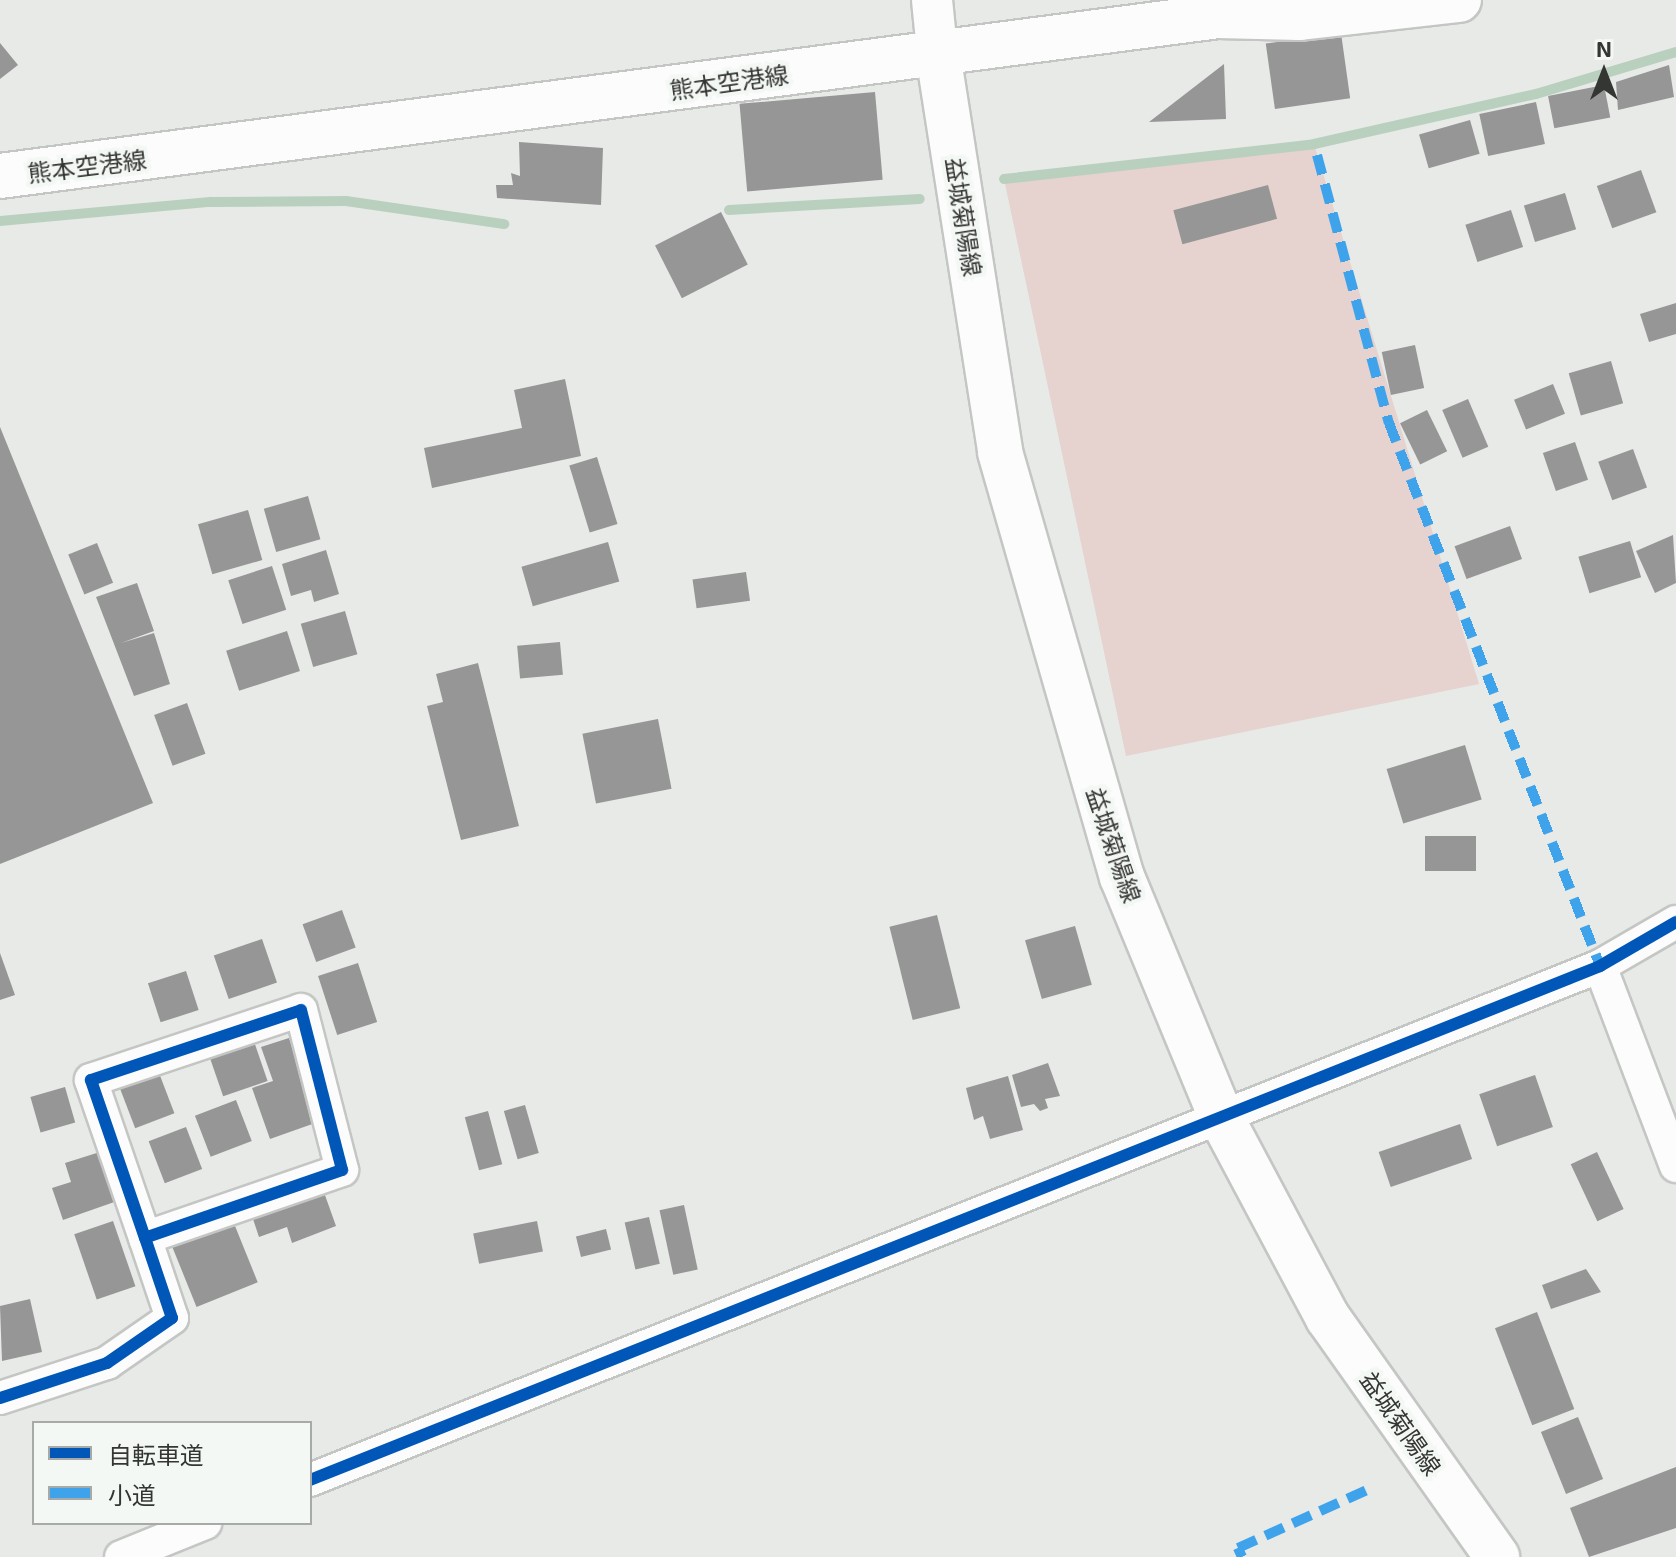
<!DOCTYPE html>
<meta charset="utf-8">
<style>
body{margin:0}
#map{position:relative;width:1676px;height:1557px;overflow:hidden;background:#e8eae8;font-family:"Exo 2","Noto Sans JP",sans-serif}
div>[style]{position:absolute}
.green>*{inset:0;background:#e6d2ce}
.stream>*{height:10px;margin:-5px;padding:0 5px;transform-origin:5px;border-radius:5px;background:#bad0be}
.building>*{inset:0;background:#959695;transform-origin:0 0}
.roads{filter:drop-shadow(2px 0 #c4c6c4) drop-shadow(-2px 0 #c4c6c4) drop-shadow(0 2px #c4c6c4) drop-shadow(0 -2px #c4c6c4)}
.minor>*{height:32px;margin:-16px;padding:0 16px;transform-origin:16px;border-radius:16px;background:#fcfcfc}
.tertiary>*{height:40px;margin:-20px;padding:0 20px;transform-origin:20px;border-radius:20px;background:#fcfcfc}
.secondary>*{height:44px;margin:-22px;padding:0 22px;transform-origin:22px;border-radius:22px;background:#fcfcfc}
.quiet>*{height:10px;margin-top:-5px;transform-origin:0;background:repeating-linear-gradient(90deg,#3ea3eb 0 20px,transparent 0 30px)}
.cycleway>*{height:12px;margin:-6px;padding:0 6px;transform-origin:6px;border-radius:6px;background:#0057b8}
span{translate:-50% -50%;white-space:nowrap;text-align:center;line-height:1.15;-webkit-text-stroke:8px #f4f8f5;paint-order:stroke}
.street-label{font-size:24px;color:#343634}
.legend{position:absolute;left:32px;top:1421px;width:280px;height:104px;box-sizing:border-box;background:#f4f8f5;border:2px solid #a7aaa8;margin:0;padding:10px 14px;list-style:none;font-size:24px;color:#343634}
.legend li{display:flex;align-items:center;gap:16px;height:40px}
.legend b{width:40px;border:2px solid #a7aaa8}
.north{position:absolute;left:1564px;top:32px;width:80px;height:80px;-webkit-text-stroke:6px #f4f8f5;paint-order:stroke;rotate:0deg;font-size:22px;font-weight:700;line-height:32px;text-align:center;color:#343634}
.north::after{content:'';display:block;margin:auto;width:28px;height:36px;background:#343634;clip-path:polygon(50% 0,100% 100%,50% 72%,0 100%)}
</style>
<div id="map">
<div class="green">
<div style="clip-path:polygon(1314px 144px,1479px 684px,1126px 756px,1004px 179px)"></div>
</div>
<div class="stream">
<div style="left:1004px;top:179px;width:312px;rotate:-6.4deg"></div>
<div style="left:1314px;top:144px;width:228px;rotate:-12.7deg"></div>
<div style="left:1536px;top:94px;width:146px;rotate:-16.7deg"></div>
<div style="left:729px;top:210px;width:191px;rotate:-3.3deg"></div>
<div style="left:0;top:221px;width:211px;rotate:-5.2deg"></div>
<div style="left:210px;top:202px;width:136px;rotate:-0.4deg"></div>
<div style="left:346px;top:201px;width:160px;rotate:8.3deg"></div>
</div>
<div class="building">
<div style="left:1341px;top:33px;width:66px;height:76px;rotate:82deg"></div>
<div style="clip-path:polygon(0 43px,18px 65px,0 79px)"></div>
<div style="clip-path:polygon(1224px 64px,1226px 119px,1149px 122px)"></div>
<div style="clip-path:polygon(1669px 65px,1674px 97px,1618px 110px,1616px 82px)"></div>
<div style="left:1604px;top:85px;width:33px;height:57px;rotate:79deg"></div>
<div style="left:875px;top:92px;width:88px;height:136px;rotate:85deg"></div>
<div style="left:1536px;top:102px;width:43px;height:58px;rotate:78deg"></div>
<div style="left:1470px;top:120px;width:35px;height:53px;rotate:74deg"></div>
<div style="clip-path:polygon(519px 142px,603px 148px,601px 205px,497px 198px,496px 185px,513px 185px,511px 173px,520px 176px)"></div>
<div style="left:1641px;top:170px;width:45px;height:47px;rotate:70deg"></div>
<div style="left:1268px;top:185px;width:35px;height:98px;rotate:75deg"></div>
<div style="left:1565px;top:193px;width:38px;height:43px;rotate:73deg"></div>
<div style="left:1511px;top:210px;width:39px;height:48px;rotate:72deg"></div>
<div style="left:721px;top:212px;width:59px;height:74px;rotate:63deg"></div>
<div style="clip-path:polygon(1676px 303px,1676px 334px,1649px 342px,1640px 314px)"></div>
<div style="left:1415px;top:345px;width:44px;height:34px;rotate:78deg"></div>
<div style="left:1611px;top:361px;width:44px;height:44px;rotate:74deg"></div>
<div style="clip-path:polygon(565px 379px,581px 456px,432px 488px,424px 448px,522px 428px,514px 390px)"></div>
<div style="left:1553px;top:384px;width:32px;height:42px;rotate:68deg"></div>
<div style="left:1468px;top:399px;width:52px;height:28px;rotate:67deg"></div>
<div style="left:1427px;top:410px;width:46px;height:30px;rotate:64deg"></div>
<div style="clip-path:polygon(0 427px,153px 803px,0 864px)"></div>
<div style="left:1575px;top:442px;width:40px;height:34px;rotate:71deg"></div>
<div style="left:1633px;top:449px;width:41px;height:37px;rotate:70deg"></div>
<div style="left:597px;top:457px;width:70px;height:29px;rotate:73deg"></div>
<div style="left:308px;top:496px;width:45px;height:46px;rotate:74deg"></div>
<div style="left:248px;top:510px;width:52px;height:52px;rotate:74deg"></div>
<div style="left:1510px;top:526px;width:35px;height:59px;rotate:70deg"></div>
<div style="clip-path:polygon(1673px 535px,1676px 583px,1655px 593px,1636px 551px)"></div>
<div style="left:1630px;top:541px;width:38px;height:54px;rotate:73deg"></div>
<div style="left:608px;top:542px;width:41px;height:90px;rotate:74deg"></div>
<div style="left:97px;top:543px;width:43px;height:31px;rotate:68deg"></div>
<div style="clip-path:polygon(326px 550px,339px 594px,314px 602px,311px 590px,291px 596px,282px 564px)"></div>
<div style="left:272px;top:566px;width:46px;height:46px;rotate:72deg"></div>
<div style="left:746px;top:572px;width:29px;height:54px;rotate:82deg"></div>
<div style="clip-path:polygon(137px 583px,154px 631px,121px 643px,154px 633px,170px 684px,134px 696px,96px 597px)"></div>
<div style="left:345px;top:611px;width:45px;height:46px;rotate:74deg"></div>
<div style="left:287px;top:631px;width:42px;height:64px;rotate:72deg"></div>
<div style="left:560px;top:642px;width:33px;height:43px;rotate:85deg"></div>
<div style="clip-path:polygon(478px 663px,519px 826px,461px 840px,427px 706px,443px 702px,436px 674px)"></div>
<div style="left:187px;top:703px;width:54px;height:35px;rotate:70deg"></div>
<div style="left:658px;top:719px;width:71px;height:77px;rotate:79deg"></div>
<div style="left:1465px;top:745px;width:57px;height:82px;rotate:73deg"></div>
<div style="left:1425px;top:836px;width:51px;height:35px"></div>
<div style="left:342px;top:910px;width:40px;height:42px;rotate:70deg"></div>
<div style="left:937px;top:915px;width:96px;height:49px;rotate:76deg"></div>
<div style="left:1075px;top:926px;width:61px;height:52px;rotate:74deg"></div>
<div style="left:262px;top:939px;width:46px;height:51px;rotate:71deg"></div>
<div style="clip-path:polygon(0 953px,15px 995px,0 1000px)"></div>
<div style="left:358px;top:963px;width:62px;height:42px;rotate:72deg"></div>
<div style="left:186px;top:971px;width:41px;height:40px;rotate:72deg"></div>
<div style="left:250px;top:1030px;width:54px;height:47px;rotate:71deg"></div>
<div style="clip-path:polygon(289px 1038px,318px 1122px,270px 1139px,252px 1088px,273px 1081px,261px 1047px)"></div>
<div style="clip-path:polygon(1048px 1063px,1060px 1096px,1045px 1099px,1048px 1108px,1040px 1111px,1034px 1104px,1021px 1107px,1012px 1075px)"></div>
<div style="left:159px;top:1073px;width:43px;height:42px;rotate:69deg"></div>
<div style="left:1535px;top:1075px;width:55px;height:59px;rotate:71deg"></div>
<div style="clip-path:polygon(1008px 1076px,1023px 1130px,990px 1139px,983px 1116px,974px 1120px,966px 1088px)"></div>
<div style="left:65px;top:1087px;width:37px;height:36px;rotate:74deg"></div>
<div style="left:236px;top:1100px;width:44px;height:44px;rotate:69deg"></div>
<div style="left:525px;top:1105px;width:50px;height:22px;rotate:74deg"></div>
<div style="left:488px;top:1111px;width:55px;height:24px;rotate:75deg"></div>
<div style="left:1460px;top:1124px;width:37px;height:86px;rotate:71deg"></div>
<div style="left:186px;top:1127px;width:45px;height:40px;rotate:69deg"></div>
<div style="clip-path:polygon(103px 1151px,120px 1200px,63px 1220px,52px 1188px,71px 1182px,65px 1163px)"></div>
<div style="left:1597px;top:1152px;width:63px;height:29px;rotate:65deg"></div>
<div style="clip-path:polygon(321px 1184px,336px 1226px,292px 1243px,287px 1227px,259px 1237px,250px 1210px)"></div>
<div style="left:684px;top:1205px;width:66px;height:25px;rotate:78deg"></div>
<div style="left:649px;top:1217px;width:48px;height:25px;rotate:77deg"></div>
<div style="left:113px;top:1221px;width:69px;height:41px;rotate:71deg"></div>
<div style="left:233px;top:1221px;width:66px;height:66px;rotate:68deg"></div>
<div style="left:537px;top:1221px;width:31px;height:65px;rotate:79deg"></div>
<div style="left:606px;top:1229px;width:21px;height:31px;rotate:76deg"></div>
<div style="clip-path:polygon(1586px 1269px,1601px 1292px,1551px 1309px,1542px 1285px)"></div>
<div style="clip-path:polygon(30px 1299px,42px 1352px,2px 1361px,0 1306px)"></div>
<div style="left:1537px;top:1312px;width:104px;height:45px;rotate:69deg"></div>
<div style="left:1578px;top:1417px;width:67px;height:40px;rotate:68deg"></div>
<div style="clip-path:polygon(1676px 1467px,1676px 1528px,1589px 1557px,1570px 1508px)"></div>
</div>
<div class="roads">
<div class="minor">
<div style="left:1600px;top:966px;width:214px;rotate:69.2deg"></div>
<div style="left:0;top:1398px;width:113px;rotate:-18.1deg"></div>
<div style="left:107px;top:1363px;width:79px;rotate:-34.7deg"></div>
<div style="left:172px;top:1318px;width:84px;rotate:-108.6deg"></div>
<div style="left:145px;top:1238px;width:167px;rotate:-108.9deg"></div>
<div style="left:91px;top:1080px;width:221px;rotate:-18.4deg"></div>
<div style="left:301px;top:1010px;width:165px;rotate:75.6deg"></div>
<div style="left:342px;top:1170px;width:208px;rotate:161deg"></div>
<div style="left:310px;top:1480px;width:1389px;rotate:-21.72deg"></div>
<div style="left:1600px;top:966px;width:88px;rotate:-30.1deg"></div>
<div style="left:121px;top:1557px;width:91px;rotate:-22deg"></div>
</div>
<div class="tertiary">
<div style="left:932px;top:0;width:40px;rotate:84.3deg"></div>
</div>
<div class="secondary">
<div style="left:938px;top:54px;width:403px;rotate:81.1deg"></div>
<div style="left:1000px;top:452px;width:442px;rotate:74deg"></div>
<div style="left:1122px;top:877px;width:260px;rotate:67.6deg"></div>
<div style="left:1221px;top:1117px;width:228px;rotate:62deg"></div>
<div style="left:1328px;top:1318px;width:293px;rotate:54.7deg"></div>
<div style="left:0;top:176px;width:1228px;rotate:-7.48deg"></div>
<div style="left:1218px;top:16px;width:82px;rotate:1.4deg"></div>
<div style="left:1300px;top:18px;width:160px;rotate:-6.5deg"></div>
</div>
</div>
<div class="quiet">
<div style="left:1317px;top:155px;width:278px;rotate:75deg"></div>
<div style="left:1389px;top:423px;width:583px;rotate:68.76deg"></div>
<div style="left:1242px;top:1557px;width:10px;rotate:-114deg"></div>
<div style="left:1238px;top:1548px;width:149px;rotate:-24.2deg"></div>
</div>
<div class="cycleway">
<div style="left:0;top:1398px;width:113px;rotate:-18.1deg"></div>
<div style="left:107px;top:1363px;width:79px;rotate:-34.7deg"></div>
<div style="left:172px;top:1318px;width:84px;rotate:-108.6deg"></div>
<div style="left:145px;top:1238px;width:167px;rotate:-108.9deg"></div>
<div style="left:91px;top:1080px;width:221px;rotate:-18.4deg"></div>
<div style="left:301px;top:1010px;width:165px;rotate:75.6deg"></div>
<div style="left:342px;top:1170px;width:208px;rotate:161deg"></div>
<div style="left:310px;top:1480px;width:1389px;rotate:-21.72deg"></div>
<div style="left:1600px;top:966px;width:88px;rotate:-30.1deg"></div>
</div>
<div class="street-label">
<span style="left:729px;top:82px;rotate:-8deg">熊本空港線</span>
<span style="left:87px;top:166px;rotate:-7deg">熊本空港線</span>
<span style="left:964px;top:217px;rotate:81deg">益城菊陽線</span>
<span style="left:1114px;top:845px;rotate:71deg">益城菊陽線</span>
<span style="left:1401px;top:1423px;rotate:55deg">益城菊陽線</span>
</div>
<ul class="legend">
<li><b style="height:10px;background:#0057b8"></b>自転車道</li>
<li><b style="height:10px;background:#3ea3eb"></b>小道</li>
</ul>
<div class="north">N</div>
</div>
